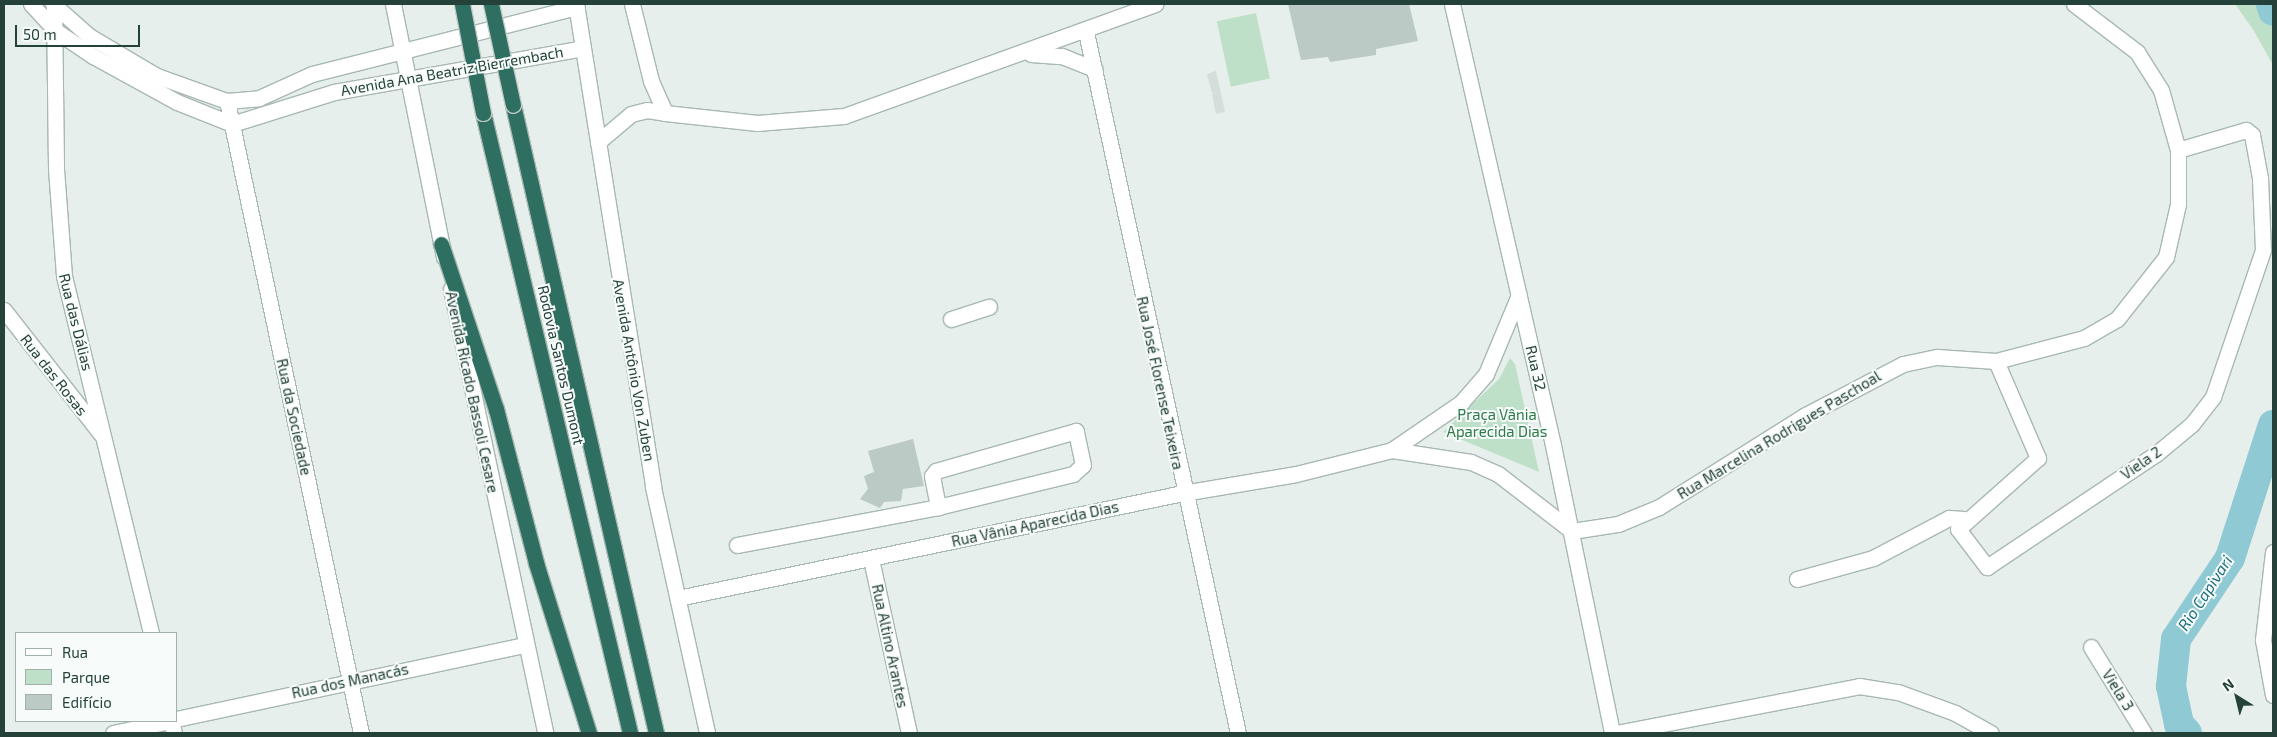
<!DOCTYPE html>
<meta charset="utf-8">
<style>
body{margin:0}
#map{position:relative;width:2277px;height:737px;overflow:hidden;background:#e6efeb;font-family:"Exo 2",sans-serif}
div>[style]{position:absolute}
.built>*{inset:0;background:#d4dfda}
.green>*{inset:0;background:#bfe0c8;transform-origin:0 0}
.river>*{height:30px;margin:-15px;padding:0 15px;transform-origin:15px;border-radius:15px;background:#8ec9d4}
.building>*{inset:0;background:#bbcac4}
.roads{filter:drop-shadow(1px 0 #a8b8b2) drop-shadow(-1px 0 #a8b8b2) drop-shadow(0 1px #a8b8b2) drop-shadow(0 -1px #a8b8b2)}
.minor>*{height:15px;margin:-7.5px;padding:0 7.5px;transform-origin:7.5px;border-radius:7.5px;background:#fff}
.highway>*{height:15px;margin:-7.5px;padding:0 7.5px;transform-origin:7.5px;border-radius:7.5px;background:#2f6f62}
.bridges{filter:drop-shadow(1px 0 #c2cac8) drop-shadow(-1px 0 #c2cac8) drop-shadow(0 1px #c2cac8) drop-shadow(0 -1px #c2cac8)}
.highway-bridge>*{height:15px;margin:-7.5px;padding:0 7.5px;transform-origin:7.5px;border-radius:7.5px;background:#2f6f62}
span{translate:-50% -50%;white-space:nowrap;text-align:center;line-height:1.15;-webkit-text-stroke:4px #f7fbf9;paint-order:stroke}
.street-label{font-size:15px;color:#24423a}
.park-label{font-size:15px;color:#2d7a4b}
.water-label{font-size:16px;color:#1c6f80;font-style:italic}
.frame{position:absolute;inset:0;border:5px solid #24423a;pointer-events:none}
.legend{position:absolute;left:15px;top:632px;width:162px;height:90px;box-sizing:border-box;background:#f7fbf9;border:1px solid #a3b1ad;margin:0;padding:6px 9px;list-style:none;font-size:15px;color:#24423a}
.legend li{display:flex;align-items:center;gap:10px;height:25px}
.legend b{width:25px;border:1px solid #a3b1ad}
.north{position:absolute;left:2212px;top:672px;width:50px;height:50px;-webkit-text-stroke:4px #f7fbf9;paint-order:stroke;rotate:324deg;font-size:14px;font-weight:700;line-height:20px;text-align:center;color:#24423a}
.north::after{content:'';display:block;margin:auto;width:18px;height:22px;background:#24423a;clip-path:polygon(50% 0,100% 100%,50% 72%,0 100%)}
.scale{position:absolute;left:15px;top:25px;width:125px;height:22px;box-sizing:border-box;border:2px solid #24423a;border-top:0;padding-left:6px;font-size:15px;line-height:18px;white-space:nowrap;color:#24423a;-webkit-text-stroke:4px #f7fbf9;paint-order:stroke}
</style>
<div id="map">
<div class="built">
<div style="clip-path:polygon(1216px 71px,1225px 112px,1216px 114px,1212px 94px,1217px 92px,1212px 93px,1207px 74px)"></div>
</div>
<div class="green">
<div style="clip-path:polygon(2235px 4px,2273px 4px,2273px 65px,2254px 31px)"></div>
<div style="left:1256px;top:13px;width:67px;height:40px;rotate:78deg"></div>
<div style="clip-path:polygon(1510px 358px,1515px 364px,1539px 472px,1443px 432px,1499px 379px)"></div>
</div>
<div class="river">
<div style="left:2271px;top:4px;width:7px;rotate:74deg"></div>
<div style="left:2187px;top:733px;width:12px;rotate:-132deg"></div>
<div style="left:2179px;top:724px;width:39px;rotate:-102deg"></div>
<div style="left:2171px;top:686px;width:47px;rotate:-83.9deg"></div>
<div style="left:2176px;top:639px;width:97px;rotate:-56.3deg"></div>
<div style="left:2230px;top:558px;width:140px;rotate:-72.1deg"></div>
</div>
<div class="building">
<div style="clip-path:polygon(1288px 4px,1409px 4px,1418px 41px,1376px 49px,1376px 55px,1330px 62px,1328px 57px,1301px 60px)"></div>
<div style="clip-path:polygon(913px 439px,924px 486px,903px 489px,901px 501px,884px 502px,880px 508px,860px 499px,868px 489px,864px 476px,874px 472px,868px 451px)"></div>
</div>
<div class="roads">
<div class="minor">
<div style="left:31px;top:4px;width:37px;rotate:47deg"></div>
<div style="left:56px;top:31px;width:45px;rotate:34deg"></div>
<div style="left:93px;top:56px;width:96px;rotate:28.7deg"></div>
<div style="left:177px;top:102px;width:59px;rotate:21.8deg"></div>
<div style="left:232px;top:124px;width:107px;rotate:-17.4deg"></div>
<div style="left:334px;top:92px;width:253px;rotate:-10deg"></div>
<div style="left:53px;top:4px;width:48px;rotate:41.6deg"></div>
<div style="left:89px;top:36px;width:79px;rotate:30.5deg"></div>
<div style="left:157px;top:76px;width:74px;rotate:19.7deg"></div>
<div style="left:227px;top:101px;width:32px;rotate:-5deg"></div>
<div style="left:259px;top:98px;width:58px;rotate:-24.4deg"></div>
<div style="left:312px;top:74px;width:273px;rotate:-14.2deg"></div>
<div style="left:54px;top:4px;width:165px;rotate:89.3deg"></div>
<div style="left:56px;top:169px;width:107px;rotate:85.7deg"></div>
<div style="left:64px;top:276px;width:367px;rotate:76.3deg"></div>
<div style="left:393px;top:4px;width:258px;rotate:78.6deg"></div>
<div style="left:576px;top:4px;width:489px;rotate:80.9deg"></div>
<div style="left:653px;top:487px;width:252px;rotate:77.6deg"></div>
<div style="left:632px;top:4px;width:79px;rotate:76.1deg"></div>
<div style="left:651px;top:81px;width:35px;rotate:66deg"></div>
<div style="left:665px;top:113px;width:93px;rotate:6.2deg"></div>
<div style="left:757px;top:123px;width:87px;rotate:-4.6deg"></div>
<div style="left:844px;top:116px;width:331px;rotate:-19.8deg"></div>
<div style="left:1452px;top:4px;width:452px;rotate:77.1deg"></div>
<div style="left:1553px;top:445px;width:294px;rotate:78.4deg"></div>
<div style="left:1086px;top:32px;width:717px;rotate:77.77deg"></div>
<div style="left:1031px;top:54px;width:31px;rotate:4deg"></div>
<div style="left:1062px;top:56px;width:35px;rotate:22deg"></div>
<div style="left:227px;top:101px;width:646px;rotate:78.03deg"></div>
<div style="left:598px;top:142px;width:43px;rotate:-40.3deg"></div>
<div style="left:631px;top:114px;width:16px;rotate:-14deg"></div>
<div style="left:647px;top:110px;width:18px;rotate:9deg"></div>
<div style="left:451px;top:289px;width:454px;rotate:78deg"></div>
<div style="left:1519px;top:295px;width:86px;rotate:112.7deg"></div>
<div style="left:1486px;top:374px;width:37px;rotate:131deg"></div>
<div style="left:1462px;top:402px;width:85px;rotate:145.6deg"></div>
<div style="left:1392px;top:450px;width:80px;rotate:8.6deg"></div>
<div style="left:1471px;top:462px;width:30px;rotate:24deg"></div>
<div style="left:1498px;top:474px;width:93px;rotate:37.6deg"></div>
<div style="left:1572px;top:531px;width:47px;rotate:-8.7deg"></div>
<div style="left:1618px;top:524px;width:44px;rotate:-22.5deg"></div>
<div style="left:1659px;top:507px;width:171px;rotate:-32.1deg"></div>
<div style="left:1804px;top:416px;width:112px;rotate:-27.7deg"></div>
<div style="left:1903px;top:364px;width:35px;rotate:-12deg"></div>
<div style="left:1937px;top:357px;width:59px;rotate:3.9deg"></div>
<div style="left:1996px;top:361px;width:91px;rotate:-14.6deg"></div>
<div style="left:2084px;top:338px;width:38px;rotate:-30deg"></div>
<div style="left:2117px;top:319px;width:79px;rotate:-51.7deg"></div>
<div style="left:2166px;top:257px;width:54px;rotate:-77.2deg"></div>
<div style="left:2178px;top:204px;width:54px;rotate:-90deg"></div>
<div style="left:2178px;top:150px;width:62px;rotate:-105.8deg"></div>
<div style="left:2161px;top:90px;width:45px;rotate:-122.3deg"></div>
<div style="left:2137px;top:52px;width:79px;rotate:-142.7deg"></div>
<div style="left:4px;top:310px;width:157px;rotate:52deg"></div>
<div style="left:951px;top:319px;width:40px;rotate:-18deg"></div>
<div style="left:1996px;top:361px;width:106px;rotate:66.6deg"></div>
<div style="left:2038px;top:458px;width:107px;rotate:138.4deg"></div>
<div style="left:1958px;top:529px;width:48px;rotate:52.7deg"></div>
<div style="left:1987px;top:567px;width:203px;rotate:-33.8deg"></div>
<div style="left:2156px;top:454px;width:47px;rotate:-39.8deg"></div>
<div style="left:2192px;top:424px;width:34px;rotate:-52deg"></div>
<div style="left:2213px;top:397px;width:155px;rotate:-71.2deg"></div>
<div style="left:2263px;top:250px;width:72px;rotate:-92.4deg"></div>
<div style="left:2260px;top:178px;width:44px;rotate:-100.5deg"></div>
<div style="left:2252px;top:135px;width:8px;rotate:-140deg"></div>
<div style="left:2246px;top:130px;width:71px;rotate:163.6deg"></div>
<div style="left:737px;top:545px;width:205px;rotate:-10.7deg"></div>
<div style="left:938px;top:507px;width:139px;rotate:-13.7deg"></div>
<div style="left:1073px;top:474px;width:13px;rotate:-42deg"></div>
<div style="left:1083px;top:465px;width:35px;rotate:-102deg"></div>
<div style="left:1076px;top:431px;width:146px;rotate:164.1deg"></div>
<div style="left:936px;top:471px;width:6px;rotate:129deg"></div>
<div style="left:932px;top:476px;width:32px;rotate:79deg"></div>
<div style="left:2273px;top:552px;width:89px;rotate:96.5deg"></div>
<div style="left:2263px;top:640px;width:56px;rotate:79.7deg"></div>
<div style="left:871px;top:559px;width:178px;rotate:77.7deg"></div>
<div style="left:1797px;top:579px;width:79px;rotate:-15.4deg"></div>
<div style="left:1873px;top:558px;width:86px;rotate:-27.8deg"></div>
<div style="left:1949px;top:518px;width:15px;rotate:4deg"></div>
<div style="left:678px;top:598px;width:516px;rotate:-11.75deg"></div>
<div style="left:1183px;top:493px;width:115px;rotate:-9.5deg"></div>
<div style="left:1296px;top:474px;width:99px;rotate:-14deg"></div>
<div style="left:2091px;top:647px;width:101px;rotate:58.4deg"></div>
<div style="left:176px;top:719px;width:357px;rotate:-12deg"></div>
<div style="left:171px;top:721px;width:12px;rotate:76deg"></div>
<div style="left:113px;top:733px;width:57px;rotate:-12.1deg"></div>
<div style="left:1616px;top:733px;width:248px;rotate:-10.9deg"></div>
<div style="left:1859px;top:686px;width:39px;rotate:9deg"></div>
<div style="left:1898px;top:692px;width:61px;rotate:20.2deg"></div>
<div style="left:1955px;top:713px;width:41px;rotate:29.1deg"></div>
</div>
<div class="highway">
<div style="left:513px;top:105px;width:644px;rotate:77.17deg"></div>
<div style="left:483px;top:113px;width:637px;rotate:76.66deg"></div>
<div style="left:441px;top:244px;width:174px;rotate:71.6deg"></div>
<div style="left:496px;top:409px;width:159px;rotate:75.4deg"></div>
<div style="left:536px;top:563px;width:178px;rotate:72.7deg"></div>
</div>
</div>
<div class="bridges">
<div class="highway-bridge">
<div style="left:462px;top:4px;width:111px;rotate:79.1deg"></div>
<div style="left:491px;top:4px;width:103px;rotate:77.7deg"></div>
</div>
</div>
<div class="street-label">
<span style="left:452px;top:71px;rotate:-10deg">Avenida Ana Beatriz Bierrembach</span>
<span style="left:76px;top:322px;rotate:76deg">Rua das Dálias</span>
<span style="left:561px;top:365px;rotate:77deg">Rodovia Santos Dumont</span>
<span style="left:1536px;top:368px;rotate:77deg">Rua 32</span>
<span style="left:634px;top:370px;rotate:80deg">Avenida Antônio Von Zuben</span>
<span style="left:54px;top:375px;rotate:52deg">Rua das Rosas</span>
<span style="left:1160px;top:383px;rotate:78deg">Rua José Florense Teixeira</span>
<span style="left:472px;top:392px;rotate:78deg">Avenida Ricado Bassoli Cesare</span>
<span style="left:294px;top:417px;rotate:78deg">Rua da Sociedade</span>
<span style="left:1779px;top:435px;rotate:-31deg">Rua Marcelina Rodrigues Paschoal</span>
<span style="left:2141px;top:463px;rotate:-35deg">Viela 2</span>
<span style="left:1035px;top:524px;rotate:-12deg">Rua Vânia Aparecida Dias</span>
<span style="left:890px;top:646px;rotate:78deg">Rua Altino Arantes</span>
<span style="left:350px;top:681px;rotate:-12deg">Rua dos Manacás</span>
<span style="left:2118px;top:690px;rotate:58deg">Viela 3</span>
</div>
<div class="park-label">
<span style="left:1497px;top:423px">Praça Vânia<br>Aparecida Dias</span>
</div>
<div class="water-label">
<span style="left:2205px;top:593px;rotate:-57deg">Rio Capivari</span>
</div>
<div class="frame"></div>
<ul class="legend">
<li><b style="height:6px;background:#fff"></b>Rua</li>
<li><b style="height:14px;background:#bfe0c8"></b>Parque</li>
<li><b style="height:14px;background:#bbcac4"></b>Edifício</li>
</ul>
<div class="north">N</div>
<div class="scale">50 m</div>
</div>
